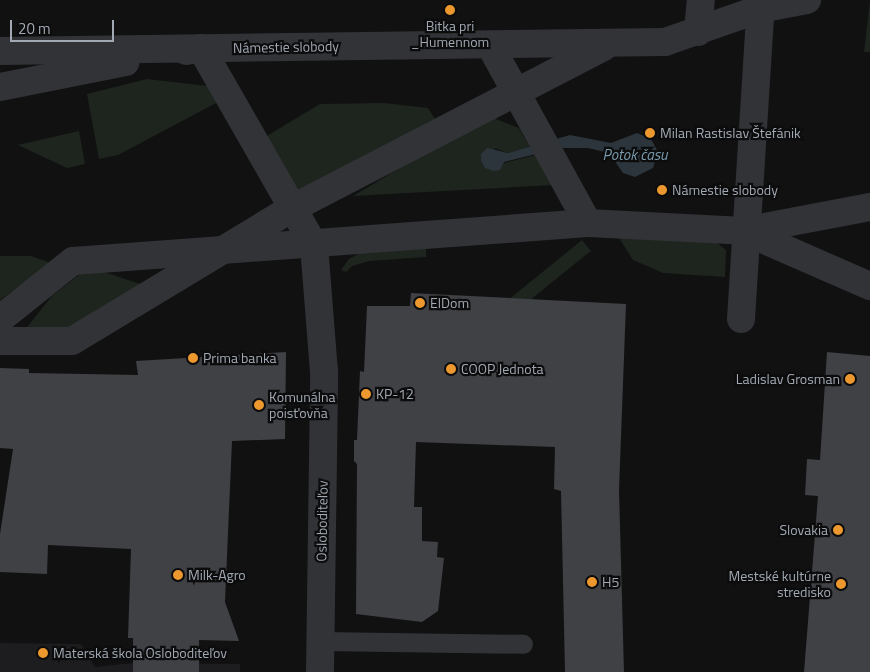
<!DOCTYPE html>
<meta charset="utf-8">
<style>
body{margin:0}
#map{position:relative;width:870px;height:672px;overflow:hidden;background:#111112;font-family:"Titillium Web",sans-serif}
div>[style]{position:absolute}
.built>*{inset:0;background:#1d1d1f}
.green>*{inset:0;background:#1d251e;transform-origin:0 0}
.water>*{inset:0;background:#2b353b}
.building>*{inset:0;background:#404145}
.service>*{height:19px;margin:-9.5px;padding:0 9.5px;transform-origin:9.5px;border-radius:9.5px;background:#323337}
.pedestrian>*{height:28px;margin:-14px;padding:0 14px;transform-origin:14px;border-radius:14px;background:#323337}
.minor>*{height:28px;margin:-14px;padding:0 14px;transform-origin:14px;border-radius:14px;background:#323337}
.dots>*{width:14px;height:14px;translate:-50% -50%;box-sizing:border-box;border:2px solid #0c0c0d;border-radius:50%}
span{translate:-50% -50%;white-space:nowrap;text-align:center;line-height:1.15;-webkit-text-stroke:4.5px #0c0c0d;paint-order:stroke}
.poi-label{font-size:14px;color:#a2a9b3}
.left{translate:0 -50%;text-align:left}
.right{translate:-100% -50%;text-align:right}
.street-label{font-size:14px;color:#a2a9b3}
.water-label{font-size:15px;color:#7a9bae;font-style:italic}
.scale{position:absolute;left:10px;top:20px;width:104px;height:22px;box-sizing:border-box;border:2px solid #a2a9b3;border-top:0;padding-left:6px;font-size:15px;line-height:18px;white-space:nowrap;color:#a2a9b3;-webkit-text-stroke:4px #0c0c0d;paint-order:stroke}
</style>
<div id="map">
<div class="built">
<div style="clip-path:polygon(0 643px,81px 644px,95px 667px,133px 663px,240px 664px,240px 672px,0 672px)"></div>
</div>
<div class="green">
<div style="clip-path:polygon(870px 1px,870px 52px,864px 52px)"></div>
<div style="clip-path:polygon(147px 79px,208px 86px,218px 102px,118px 155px,99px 159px,87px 94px)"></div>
<div style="clip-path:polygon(384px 103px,428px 108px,437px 122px,296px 196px,265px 137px,320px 104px)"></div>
<div style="clip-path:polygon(488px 116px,519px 128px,530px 147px,508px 153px,494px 148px,504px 163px,536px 155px,555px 185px,353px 196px)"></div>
<div style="clip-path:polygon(79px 131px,85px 164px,67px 168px,18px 145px)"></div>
<div style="clip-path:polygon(617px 235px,708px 236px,726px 250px,725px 277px,663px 273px,633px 260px)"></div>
<div style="left:582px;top:240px;width:14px;height:129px;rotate:51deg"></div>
<div style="clip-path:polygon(426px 246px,426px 257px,369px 261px,352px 266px,346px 272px,341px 270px,349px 259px,369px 248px)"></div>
<div style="clip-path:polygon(0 256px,31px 256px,51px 263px,0 300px)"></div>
<div style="clip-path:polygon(89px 267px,143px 285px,69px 332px,24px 331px,52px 296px)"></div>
</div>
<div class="water">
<div style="clip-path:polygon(637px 133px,651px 139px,658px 152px,653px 168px,635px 177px,623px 173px,609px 153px,588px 148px,560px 148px,504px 162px,500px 170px,494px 171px,485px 168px,481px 161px,481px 154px,487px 148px,508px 153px,570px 135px,611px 143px)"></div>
</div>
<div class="building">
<div style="clip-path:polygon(411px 293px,626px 304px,619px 490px,624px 672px,565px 672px,561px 491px,554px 489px,555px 447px,416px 442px,414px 507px,422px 507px,422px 541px,438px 542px,437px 557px,444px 558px,438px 611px,422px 622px,356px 614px,357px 464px,354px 461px,354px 440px,357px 440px,360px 371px,364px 372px,367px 306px,410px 306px)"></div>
<div style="clip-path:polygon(286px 352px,285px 439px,232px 441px,225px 602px,239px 641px,199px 640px,199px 672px,133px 672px,133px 638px,128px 638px,131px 549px,48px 545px,47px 574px,0 572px,0 534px,13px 449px,0 448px,0 368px,29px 369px,29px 373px,138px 375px,136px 361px)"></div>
<div style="clip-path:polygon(827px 352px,870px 356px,870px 672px,804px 672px,818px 496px,805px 495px,807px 459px,820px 460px)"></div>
</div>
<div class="service">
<div style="left:320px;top:641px;width:203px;rotate:0.8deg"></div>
</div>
<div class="pedestrian">
<div style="left:698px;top:32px;width:32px;rotate:-85deg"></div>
<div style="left:490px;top:45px;width:203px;rotate:61.2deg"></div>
<div style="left:0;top:51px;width:665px;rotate:-0.78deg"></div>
<div style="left:665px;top:42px;width:101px;rotate:-19.2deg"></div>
<div style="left:760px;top:9px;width:48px;rotate:-10.8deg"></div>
<div style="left:186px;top:51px;width:15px;rotate:-11deg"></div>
<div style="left:201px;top:48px;width:227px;rotate:60.2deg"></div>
<div style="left:314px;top:245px;width:126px;rotate:85.5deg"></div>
<div style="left:0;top:87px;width:128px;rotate:-11.2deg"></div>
<div style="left:744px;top:231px;width:137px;rotate:23.6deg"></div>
<div style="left:0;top:319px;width:93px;rotate:-38.5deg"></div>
<div style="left:73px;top:261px;width:516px;rotate:-4.22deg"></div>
<div style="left:588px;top:223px;width:156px;rotate:2.9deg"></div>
<div style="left:744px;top:231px;width:128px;rotate:-10.8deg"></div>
<div style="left:741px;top:319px;width:320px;rotate:-86.4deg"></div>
<div style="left:0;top:341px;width:72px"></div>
<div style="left:72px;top:341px;width:256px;rotate:-31.1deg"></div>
<div style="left:291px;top:209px;width:352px;rotate:-27.4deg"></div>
</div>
<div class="minor">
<div style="left:320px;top:672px;width:301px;rotate:-89.2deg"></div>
</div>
<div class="dots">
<div style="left:450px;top:10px;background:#ed982e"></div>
<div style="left:650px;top:133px;background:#ed982e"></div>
<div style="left:662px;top:190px;background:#ed982e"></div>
<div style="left:420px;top:303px;background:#ed982e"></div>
<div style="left:193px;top:358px;background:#ed982e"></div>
<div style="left:451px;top:369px;background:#ed982e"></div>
<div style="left:850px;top:379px;background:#ed982e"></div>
<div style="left:366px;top:394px;background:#ed982e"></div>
<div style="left:259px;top:405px;background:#ed982e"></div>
<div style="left:838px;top:530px;background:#ed982e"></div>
<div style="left:178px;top:575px;background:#ed982e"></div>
<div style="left:592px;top:582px;background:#ed982e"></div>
<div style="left:841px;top:584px;background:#ed982e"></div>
<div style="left:43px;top:653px;background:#ed982e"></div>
</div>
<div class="poi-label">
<span style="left:450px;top:34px">Bitka pri<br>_Humennom</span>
<span class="left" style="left:660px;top:133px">Milan Rastislav Štefánik</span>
<span class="left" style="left:672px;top:190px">Námestie slobody</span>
<span class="left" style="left:430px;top:303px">ElDom</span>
<span class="left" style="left:203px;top:358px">Prima banka</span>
<span class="left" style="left:461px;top:369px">COOP Jednota</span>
<span class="right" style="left:840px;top:379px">Ladislav Grosman</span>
<span class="left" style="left:376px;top:394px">KP-12</span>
<span class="left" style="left:269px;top:405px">Komunálna<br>poisťovňa</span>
<span class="right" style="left:828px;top:530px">Slovakia</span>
<span class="left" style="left:188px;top:575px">Milk-Agro</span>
<span class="right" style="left:831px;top:584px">Mestské kultúrne<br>stredisko</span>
<span class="left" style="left:602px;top:582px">H5</span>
<span class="left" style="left:53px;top:653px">Materská škola Osloboditeľov</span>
</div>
<div class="street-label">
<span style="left:286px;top:47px;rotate:-1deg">Námestie slobody</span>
<span style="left:322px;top:521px;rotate:-89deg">Osloboditeľov</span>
</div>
<div class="water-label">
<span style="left:635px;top:155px">Potok času</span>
</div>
<div class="scale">20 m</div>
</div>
